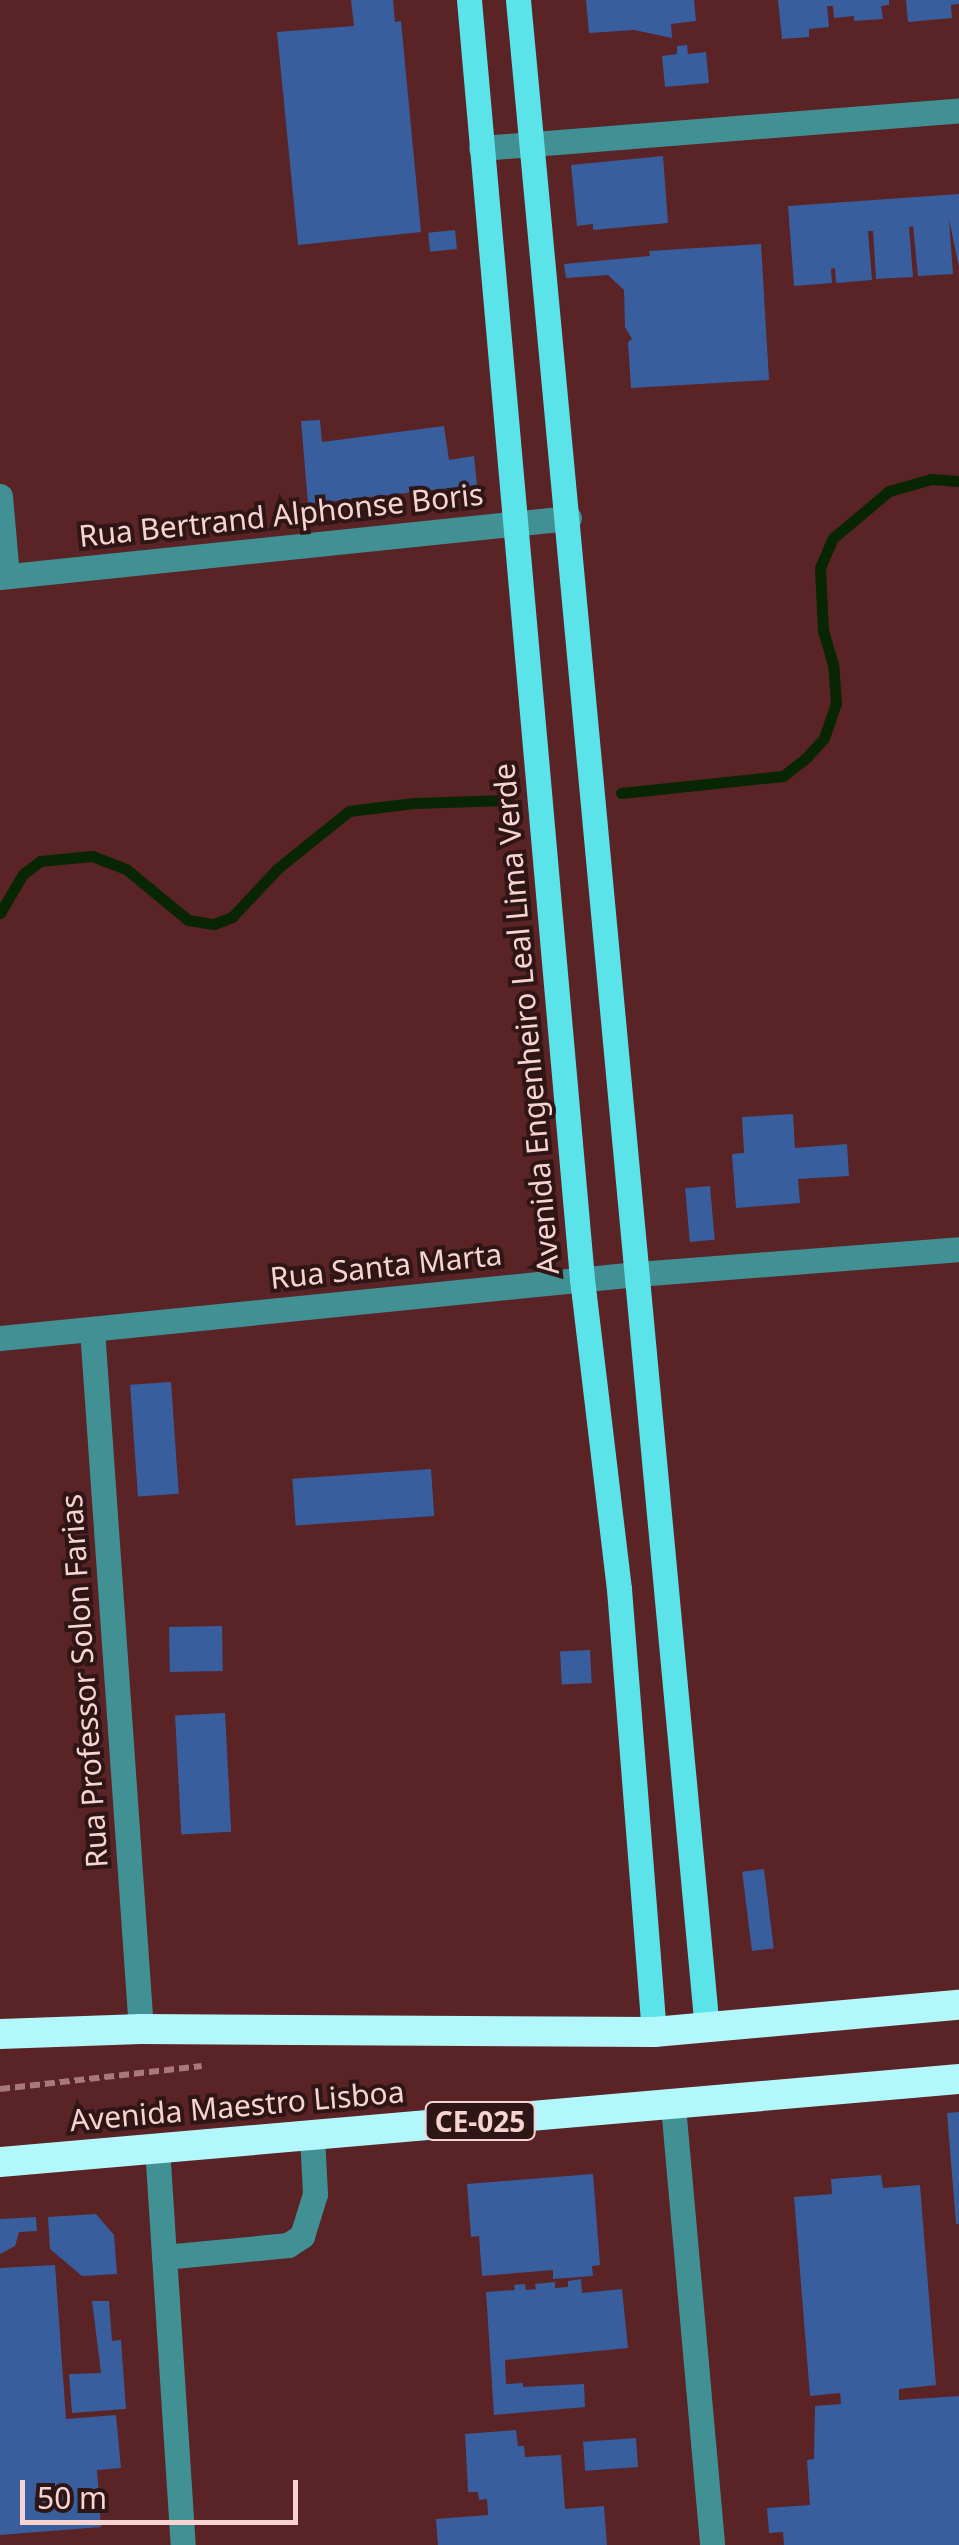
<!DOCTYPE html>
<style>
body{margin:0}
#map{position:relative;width:959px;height:2545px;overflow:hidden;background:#5a2325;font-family:"Noto Sans",sans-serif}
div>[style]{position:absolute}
.stream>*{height:11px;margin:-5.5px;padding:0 5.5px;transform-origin:5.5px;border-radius:5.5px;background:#092604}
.building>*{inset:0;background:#385e9e;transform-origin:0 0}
.path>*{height:6px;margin-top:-3px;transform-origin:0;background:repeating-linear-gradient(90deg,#a77979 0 10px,transparent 0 15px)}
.minor>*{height:25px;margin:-12.5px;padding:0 12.5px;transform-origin:12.5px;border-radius:12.5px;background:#409094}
.major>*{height:25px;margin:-12.5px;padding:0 12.5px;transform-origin:12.5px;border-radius:12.5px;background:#5be3ea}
.highway>*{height:30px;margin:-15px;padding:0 15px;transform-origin:15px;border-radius:15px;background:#b2f7fb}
span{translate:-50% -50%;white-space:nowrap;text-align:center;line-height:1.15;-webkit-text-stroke:8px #2f1616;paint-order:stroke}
.shield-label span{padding:2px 8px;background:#2f1616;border:2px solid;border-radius:8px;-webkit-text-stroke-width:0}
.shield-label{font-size:28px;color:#f7d3d2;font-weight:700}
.street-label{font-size:30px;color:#f7d3d2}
.scale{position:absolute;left:20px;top:2480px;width:278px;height:45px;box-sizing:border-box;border:5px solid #f7d3d2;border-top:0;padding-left:12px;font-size:30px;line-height:35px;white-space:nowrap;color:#f7d3d2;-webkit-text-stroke:8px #2f1616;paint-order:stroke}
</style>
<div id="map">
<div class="stream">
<div style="left:621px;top:793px;width:163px;rotate:-6deg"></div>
<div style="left:783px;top:776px;width:31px;rotate:-38deg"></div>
<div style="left:807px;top:757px;width:25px;rotate:-48deg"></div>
<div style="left:824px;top:738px;width:36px;rotate:-71deg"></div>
<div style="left:836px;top:704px;width:39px;rotate:-94deg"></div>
<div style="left:833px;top:665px;width:35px;rotate:-106deg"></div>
<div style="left:823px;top:631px;width:63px;rotate:-92.7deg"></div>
<div style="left:820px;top:568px;width:33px;rotate:-67deg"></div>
<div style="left:833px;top:538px;width:73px;rotate:-40deg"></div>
<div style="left:889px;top:491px;width:44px;rotate:-15.9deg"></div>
<div style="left:931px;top:479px;width:28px;rotate:4deg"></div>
<div style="left:0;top:913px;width:45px;rotate:-59.5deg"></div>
<div style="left:23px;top:874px;width:21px;rotate:-37deg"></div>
<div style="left:40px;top:861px;width:52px;rotate:-5.5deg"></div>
<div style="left:92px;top:856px;width:36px;rotate:21deg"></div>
<div style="left:126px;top:869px;width:80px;rotate:39.4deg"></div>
<div style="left:188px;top:920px;width:26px;rotate:9deg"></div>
<div style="left:214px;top:924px;width:19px;rotate:-21deg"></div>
<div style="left:232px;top:917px;width:66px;rotate:-46.8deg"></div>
<div style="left:277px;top:869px;width:92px;rotate:-38.9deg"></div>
<div style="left:349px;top:811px;width:65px;rotate:-7deg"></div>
<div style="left:414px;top:803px;width:92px;rotate:-1.9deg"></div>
</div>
<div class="building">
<div style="clip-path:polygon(351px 0,393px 0,395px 22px,401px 21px,421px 232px,298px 245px,277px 32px,354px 26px)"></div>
<div style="clip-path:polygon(586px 0,694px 0,696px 21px,671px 24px,672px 38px,634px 30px,589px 33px)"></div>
<div style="clip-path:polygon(778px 0,889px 0,889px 5px,881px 6px,883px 19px,854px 21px,854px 16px,834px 18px,833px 6px,827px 6px,829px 27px,809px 29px,809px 37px,782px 39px)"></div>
<div style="clip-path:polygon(906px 0,959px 0,959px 4px,951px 5px,952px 18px,908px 22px)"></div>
<div style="clip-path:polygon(687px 45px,688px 54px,706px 52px,709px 83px,665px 87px,662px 56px,677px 54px,677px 46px)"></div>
<div style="clip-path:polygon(663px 156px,668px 223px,593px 230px,593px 224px,577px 226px,571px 165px)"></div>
<div style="clip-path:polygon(959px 194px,959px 267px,949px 219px,953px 274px,918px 276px,913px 226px,909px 227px,913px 277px,876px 279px,873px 231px,868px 231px,872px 280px,836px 283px,835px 268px,831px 269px,832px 283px,794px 286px,788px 206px)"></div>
<div style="left:455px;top:230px;width:19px;height:27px;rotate:84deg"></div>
<div style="clip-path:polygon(761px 244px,769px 380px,631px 388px,628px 342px,632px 339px,625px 327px,624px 290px,608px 275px,566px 278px,564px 264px,650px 256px,649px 251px)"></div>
<div style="clip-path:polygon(320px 420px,322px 442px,444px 426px,449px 460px,474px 456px,477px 485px,308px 504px,301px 421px)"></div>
<div style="clip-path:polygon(793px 1114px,795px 1148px,847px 1144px,849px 1176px,798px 1179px,800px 1203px,736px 1208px,732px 1154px,744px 1153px,742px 1117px)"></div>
<div style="left:710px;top:1186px;width:54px;height:25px;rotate:85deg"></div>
<div style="left:171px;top:1382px;width:112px;height:41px;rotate:86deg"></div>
<div style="left:431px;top:1469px;width:47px;height:139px;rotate:86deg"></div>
<div style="left:222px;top:1626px;width:45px;height:53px;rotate:89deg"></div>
<div style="left:590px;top:1650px;width:33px;height:30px;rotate:87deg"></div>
<div style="left:225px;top:1713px;width:119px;height:50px;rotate:87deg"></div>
<div style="left:764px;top:1869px;width:80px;height:22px;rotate:83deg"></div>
<div style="clip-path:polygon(959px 2112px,959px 2224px,956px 2224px,947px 2113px)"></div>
<div style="clip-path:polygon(593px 2174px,600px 2265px,592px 2266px,593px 2276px,553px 2279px,553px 2270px,482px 2276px,479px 2236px,471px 2237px,467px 2184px)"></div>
<div style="clip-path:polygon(881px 2175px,883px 2188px,920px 2185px,936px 2385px,899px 2389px,899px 2400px,959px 2396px,959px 2545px,784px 2545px,783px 2532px,769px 2533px,767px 2508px,810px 2505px,807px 2460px,814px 2459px,815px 2406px,841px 2404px,840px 2393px,810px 2396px,794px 2197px,832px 2194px,831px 2179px)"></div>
<div style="clip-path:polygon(96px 2214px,114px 2235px,117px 2274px,82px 2276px,50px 2249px,48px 2217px)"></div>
<div style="clip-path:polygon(36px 2217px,37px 2231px,19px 2232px,15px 2246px,0 2254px,0 2219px)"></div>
<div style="clip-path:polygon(55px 2265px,66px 2419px,116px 2415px,121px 2468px,97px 2470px,101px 2527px,0 2535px,0 2268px)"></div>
<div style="clip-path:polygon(581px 2279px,582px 2293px,622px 2289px,628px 2348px,505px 2360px,506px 2384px,523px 2383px,523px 2387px,584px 2384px,585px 2407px,494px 2415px,486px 2292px,515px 2290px,514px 2285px,525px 2284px,526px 2290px,536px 2289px,535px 2284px,555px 2282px,555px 2288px,568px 2287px,568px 2281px)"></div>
<div style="clip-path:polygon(92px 2301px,109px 2301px,112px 2341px,121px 2340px,126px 2409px,72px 2413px,69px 2374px,101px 2373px)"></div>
<div style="clip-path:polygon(516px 2430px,518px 2446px,524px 2446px,525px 2457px,561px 2455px,565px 2509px,604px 2506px,607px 2545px,438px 2545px,436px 2519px,488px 2515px,487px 2499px,479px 2500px,478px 2492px,468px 2492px,465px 2434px)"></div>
<div style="left:636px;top:2438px;width:29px;height:53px;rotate:86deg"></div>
</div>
<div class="path">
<div style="left:0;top:2089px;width:203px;rotate:-6.5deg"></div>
</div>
<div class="minor">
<div style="left:481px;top:148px;width:480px;rotate:-4.5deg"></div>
<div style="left:0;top:496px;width:80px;rotate:85deg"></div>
<div style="left:0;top:577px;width:572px;rotate:-5.92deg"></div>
<div style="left:92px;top:1329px;width:702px;rotate:86deg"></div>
<div style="left:0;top:1338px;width:640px;rotate:-5.74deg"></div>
<div style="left:637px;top:1274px;width:323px;rotate:-4.4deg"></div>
<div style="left:673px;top:2106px;width:441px;rotate:84.9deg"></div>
<div style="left:157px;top:2147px;width:399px;rotate:86.3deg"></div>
<div style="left:164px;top:2257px;width:125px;rotate:-5.5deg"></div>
<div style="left:288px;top:2245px;width:17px;rotate:-33deg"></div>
<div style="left:302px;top:2236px;width:44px;rotate:-72.8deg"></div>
<div style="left:315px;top:2194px;width:60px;rotate:-92.9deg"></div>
</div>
<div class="major">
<div style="left:469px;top:0;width:1284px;rotate:84.95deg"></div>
<div style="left:582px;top:1279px;width:312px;rotate:83.2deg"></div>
<div style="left:619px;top:1589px;width:444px;rotate:85.5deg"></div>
<div style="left:518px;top:0;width:2037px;rotate:84.68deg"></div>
</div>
<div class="highway">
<div style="left:0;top:2034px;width:141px;rotate:-2deg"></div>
<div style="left:141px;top:2029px;width:513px;rotate:0.34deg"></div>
<div style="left:654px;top:2032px;width:306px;rotate:-5.1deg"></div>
<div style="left:0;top:2162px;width:963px;rotate:-4.95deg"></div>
</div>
<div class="shield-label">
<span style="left:480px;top:2121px">CE-025</span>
</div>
<div class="street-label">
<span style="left:281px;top:515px;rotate:-6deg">Rua Bertrand Alphonse Boris</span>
<span style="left:526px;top:1019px;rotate:-95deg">Avenida Engenheiro Leal Lima Verde</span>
<span style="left:386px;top:1266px;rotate:-6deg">Rua Santa Marta</span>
<span style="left:84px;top:1681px;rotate:-94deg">Rua Professor Solon Farias</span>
<span style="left:237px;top:2106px;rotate:-5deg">Avenida Maestro Lisboa</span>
</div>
<div class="scale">50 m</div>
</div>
